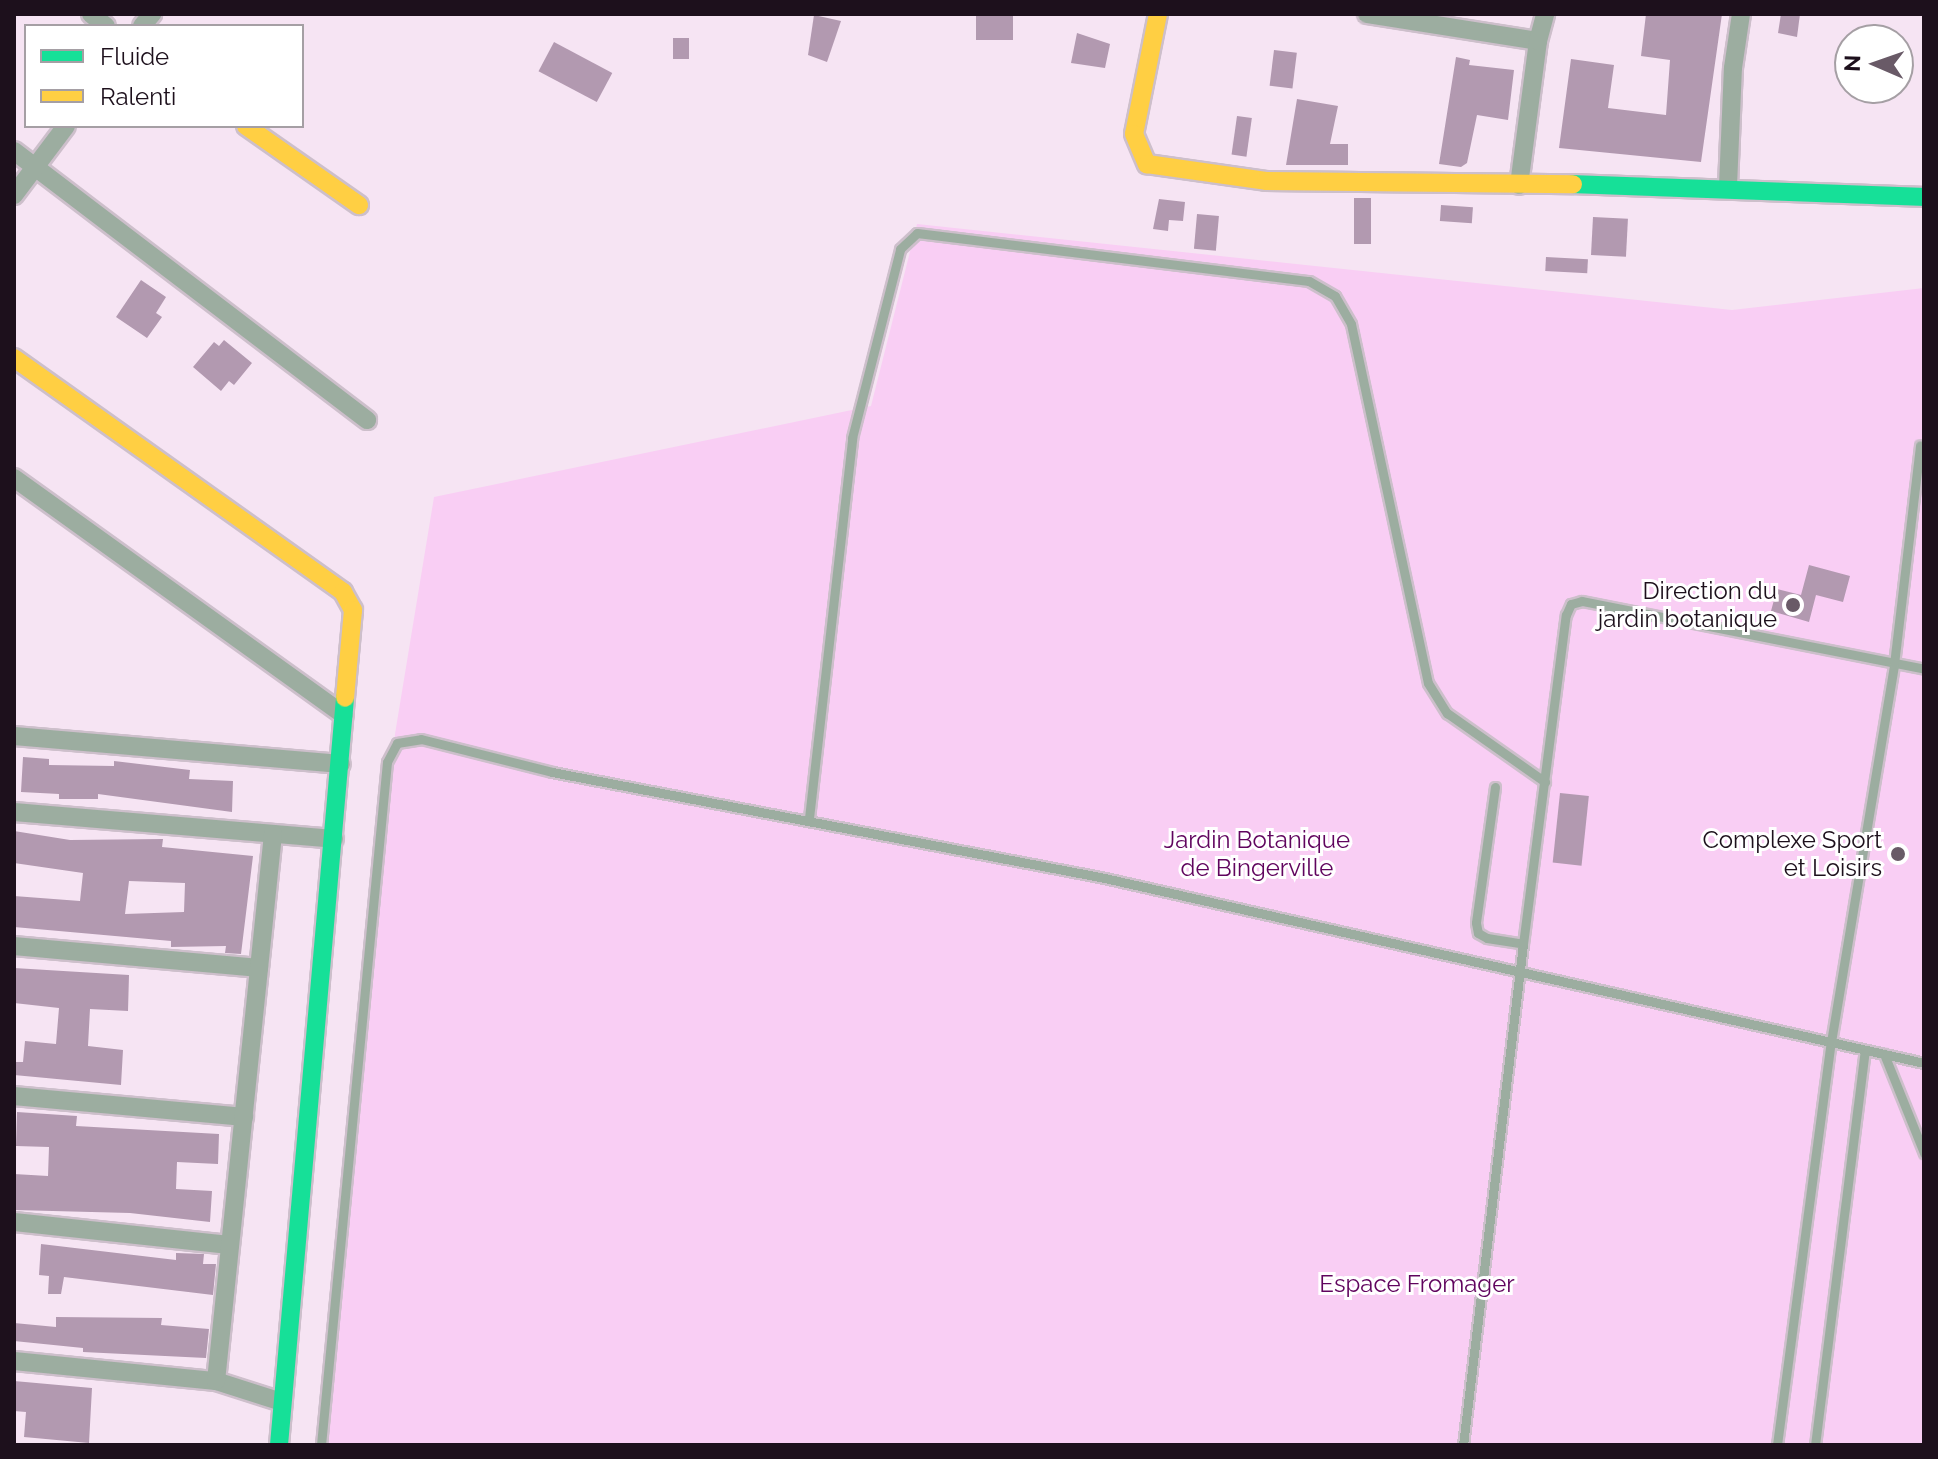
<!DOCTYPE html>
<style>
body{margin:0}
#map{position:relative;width:1938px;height:1459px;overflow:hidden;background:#f6e4f3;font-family:Raleway,sans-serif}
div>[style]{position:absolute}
.green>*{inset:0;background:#f9cef4}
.building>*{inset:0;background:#b299b0;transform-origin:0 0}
.roads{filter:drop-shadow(2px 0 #cdbfcb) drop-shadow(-2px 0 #cdbfcb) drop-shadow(0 2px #cdbfcb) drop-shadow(0 -2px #cdbfcb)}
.lane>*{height:9px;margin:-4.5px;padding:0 4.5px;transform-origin:4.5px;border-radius:4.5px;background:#9cada0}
.street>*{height:18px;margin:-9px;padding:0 9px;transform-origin:9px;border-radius:9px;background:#9cada0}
.fast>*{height:18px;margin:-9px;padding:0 9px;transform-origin:9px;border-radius:9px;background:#16e098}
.slow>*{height:18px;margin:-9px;padding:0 9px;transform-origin:9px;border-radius:9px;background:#ffcf43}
.dots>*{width:22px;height:22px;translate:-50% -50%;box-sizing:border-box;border:4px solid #fff;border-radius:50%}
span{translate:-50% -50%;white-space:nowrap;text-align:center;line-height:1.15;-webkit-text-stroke:6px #fff;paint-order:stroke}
.poi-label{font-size:24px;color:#1d101c}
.right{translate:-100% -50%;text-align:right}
.park-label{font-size:24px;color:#60045e}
.frame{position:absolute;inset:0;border:16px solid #1d101c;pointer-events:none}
.legend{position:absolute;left:24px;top:24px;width:280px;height:104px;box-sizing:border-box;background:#fff;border:2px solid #a59fa4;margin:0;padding:10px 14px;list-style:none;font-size:24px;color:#1d101c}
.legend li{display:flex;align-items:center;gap:16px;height:40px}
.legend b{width:40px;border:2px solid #a59fa4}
.north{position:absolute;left:1834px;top:24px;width:80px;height:80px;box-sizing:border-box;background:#fff;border:2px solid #a59fa4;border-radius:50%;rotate:272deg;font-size:22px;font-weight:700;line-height:32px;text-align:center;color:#1d101c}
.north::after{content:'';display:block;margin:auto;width:28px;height:36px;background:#695a67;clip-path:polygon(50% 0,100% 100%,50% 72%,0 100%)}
</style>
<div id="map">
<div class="green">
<div style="clip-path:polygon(917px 224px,1732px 310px,1924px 288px,1924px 1445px,327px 1445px,395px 734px,434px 497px,871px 406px)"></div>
</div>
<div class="building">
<div style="left:976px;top:14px;width:37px;height:26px"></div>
<div style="clip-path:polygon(1646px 14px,1722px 14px,1701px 162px,1559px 148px,1571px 59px,1614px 65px,1608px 108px,1666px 115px,1670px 60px,1641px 56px)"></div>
<div style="clip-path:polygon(1781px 14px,1800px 14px,1797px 37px,1778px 33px)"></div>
<div style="clip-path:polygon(814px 15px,841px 21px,827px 62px,808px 55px)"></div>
<div style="clip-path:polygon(1077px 33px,1110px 44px,1105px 68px,1071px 63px)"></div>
<div style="left:673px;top:38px;width:16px;height:21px"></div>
<div style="left:554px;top:42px;width:66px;height:33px;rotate:28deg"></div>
<div style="left:1274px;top:50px;width:23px;height:36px;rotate:7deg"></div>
<div style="clip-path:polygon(1456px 57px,1470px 60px,1469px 65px,1514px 70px,1508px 120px,1477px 115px,1467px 163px,1461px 167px,1439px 164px)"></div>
<div style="clip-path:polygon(1297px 99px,1338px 106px,1330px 144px,1348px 144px,1348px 165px,1286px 165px)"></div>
<div style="left:1237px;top:116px;width:15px;height:39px;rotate:8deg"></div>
<div style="left:1354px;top:198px;width:17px;height:46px"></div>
<div style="clip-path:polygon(1159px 199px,1185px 202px,1183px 221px,1169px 220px,1168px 231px,1153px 229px)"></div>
<div style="left:1441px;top:205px;width:32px;height:16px;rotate:4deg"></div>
<div style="left:1197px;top:214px;width:22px;height:35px;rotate:5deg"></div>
<div style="left:1593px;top:217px;width:35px;height:38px;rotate:3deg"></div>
<div style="left:1546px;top:257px;width:42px;height:14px;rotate:3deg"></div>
<div style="clip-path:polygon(141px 280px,166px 297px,156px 313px,162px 317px,147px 338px,116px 317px)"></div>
<div style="clip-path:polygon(224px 340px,252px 363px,234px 385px,229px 381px,221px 391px,193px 367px,214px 342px,219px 346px)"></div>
<div style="clip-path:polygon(1809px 565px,1850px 576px,1843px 602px,1816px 595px,1809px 622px,1771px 611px,1777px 589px,1801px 595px)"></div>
<div style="clip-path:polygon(23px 757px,49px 759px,49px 765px,114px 766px,114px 761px,190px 770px,189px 779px,233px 781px,232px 812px,98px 794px,98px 799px,59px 799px,59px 794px,21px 792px)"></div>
<div style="left:1560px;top:793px;width:29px;height:70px;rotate:6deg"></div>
<div style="clip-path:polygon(evenodd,14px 831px,70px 840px,163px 839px,162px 847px,253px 856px,241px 954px,225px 953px,226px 946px,171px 947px,171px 941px,14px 927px,14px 896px,80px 901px,83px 873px,14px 863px,14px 831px,129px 881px,185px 883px,184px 912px,125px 914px,129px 881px)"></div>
<div style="clip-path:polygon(14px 968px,129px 975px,128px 1011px,90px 1009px,88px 1046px,123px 1050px,121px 1085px,14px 1075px,14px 1062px,23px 1062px,25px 1041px,56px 1044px,59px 1008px,14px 1003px)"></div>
<div style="clip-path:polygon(17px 1112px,77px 1116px,76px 1126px,219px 1134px,218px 1164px,177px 1162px,176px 1189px,212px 1191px,210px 1222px,130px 1213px,14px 1210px,14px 1174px,48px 1176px,49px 1147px,16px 1146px)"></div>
<div style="clip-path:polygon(41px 1244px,176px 1260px,176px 1253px,204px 1254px,203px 1264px,216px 1264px,213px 1295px,64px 1277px,61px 1294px,48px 1294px,49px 1276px,39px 1275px)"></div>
<div style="clip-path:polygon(56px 1317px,162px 1318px,161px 1325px,209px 1329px,206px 1358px,83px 1352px,83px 1348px,14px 1341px,14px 1323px,56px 1327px)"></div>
<div style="clip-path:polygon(14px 1381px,92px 1388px,89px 1443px,24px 1437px,26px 1412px,14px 1411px)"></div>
</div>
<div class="roads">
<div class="lane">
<div style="left:1495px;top:787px;width:137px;rotate:98deg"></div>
<div style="left:1476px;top:923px;width:10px;rotate:79deg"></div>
<div style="left:1478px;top:933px;width:10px;rotate:29deg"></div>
<div style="left:1487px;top:938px;width:36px;rotate:9deg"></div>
<div style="left:809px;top:818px;width:382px;rotate:-83.5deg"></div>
<div style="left:852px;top:438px;width:195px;rotate:-75.7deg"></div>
<div style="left:900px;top:249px;width:23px;rotate:-43deg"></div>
<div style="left:917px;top:233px;width:395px;rotate:7deg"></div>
<div style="left:1309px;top:281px;width:30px;rotate:30deg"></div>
<div style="left:1335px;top:296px;width:32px;rotate:60deg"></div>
<div style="left:1351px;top:324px;width:367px;rotate:77.9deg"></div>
<div style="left:1428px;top:683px;width:36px;rotate:58deg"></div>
<div style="left:1447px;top:713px;width:120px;rotate:35.1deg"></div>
<div style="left:1884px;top:1054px;width:107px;rotate:68deg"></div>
<div style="left:321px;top:1445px;width:686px;rotate:-84.48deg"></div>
<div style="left:387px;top:762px;width:21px;rotate:-62deg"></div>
<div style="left:397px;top:743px;width:24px;rotate:-9deg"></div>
<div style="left:421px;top:739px;width:135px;rotate:14.1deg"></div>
<div style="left:552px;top:772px;width:558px;rotate:10.85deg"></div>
<div style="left:1100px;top:877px;width:845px;rotate:12.72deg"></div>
<div style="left:1463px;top:1445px;width:505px;rotate:-83.17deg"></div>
<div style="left:1523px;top:944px;width:332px;rotate:-82.6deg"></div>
<div style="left:1566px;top:615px;width:12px;rotate:-66deg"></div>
<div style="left:1571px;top:604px;width:11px;rotate:-15deg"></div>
<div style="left:1582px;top:601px;width:349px;rotate:11.2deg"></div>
<div style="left:1777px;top:1445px;width:407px;rotate:-82.4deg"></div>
<div style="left:1831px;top:1042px;width:383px;rotate:-80.5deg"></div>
<div style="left:1894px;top:664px;width:220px;rotate:-83.2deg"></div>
<div style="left:1815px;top:1445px;width:398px;rotate:-82.8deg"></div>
</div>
<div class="street">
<div style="left:91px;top:14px;width:19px;rotate:39deg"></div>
<div style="left:1367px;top:14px;width:173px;rotate:9deg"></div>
<div style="left:1538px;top:41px;width:145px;rotate:97.5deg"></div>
<div style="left:142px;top:26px;width:16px;rotate:-50deg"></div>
<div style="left:1538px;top:41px;width:28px;rotate:-75deg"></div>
<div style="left:14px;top:151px;width:444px;rotate:37.3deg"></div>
<div style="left:1728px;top:186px;width:118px;rotate:-87.6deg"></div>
<div style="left:1733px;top:68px;width:55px;rotate:-81.6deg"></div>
<div style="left:14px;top:195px;width:86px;rotate:-53deg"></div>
<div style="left:14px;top:478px;width:406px;rotate:35.7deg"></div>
<div style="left:14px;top:736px;width:328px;rotate:4.9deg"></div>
<div style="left:14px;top:812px;width:321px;rotate:4.8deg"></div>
<div style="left:14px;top:946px;width:246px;rotate:5.1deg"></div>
<div style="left:14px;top:1096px;width:231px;rotate:5.2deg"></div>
<div style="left:14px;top:1222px;width:217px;rotate:6.1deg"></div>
<div style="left:14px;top:1361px;width:203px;rotate:5.7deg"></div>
<div style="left:216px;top:1381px;width:69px;rotate:17.7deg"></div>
<div style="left:216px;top:1381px;width:550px;rotate:-84.05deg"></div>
</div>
<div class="fast">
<div style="left:1573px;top:184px;width:351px;rotate:2.1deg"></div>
<div style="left:279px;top:1445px;width:750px;rotate:-84.95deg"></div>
</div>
<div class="slow">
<div style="left:1158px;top:14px;width:122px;rotate:101.3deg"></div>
<div style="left:1134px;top:134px;width:33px;rotate:67deg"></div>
<div style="left:1147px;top:164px;width:120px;rotate:8.1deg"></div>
<div style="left:1266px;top:181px;width:307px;rotate:0.6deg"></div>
<div style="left:246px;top:126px;width:138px;rotate:35deg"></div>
<div style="left:14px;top:358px;width:404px;rotate:35.4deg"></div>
<div style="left:343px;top:592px;width:21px;rotate:61deg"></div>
<div style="left:353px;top:610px;width:88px;rotate:95.2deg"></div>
</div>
</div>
<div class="dots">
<div style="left:1793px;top:605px;background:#695a67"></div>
<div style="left:1898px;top:854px;background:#695a67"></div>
</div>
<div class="poi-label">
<span class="right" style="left:1777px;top:605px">Direction du<br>jardin botanique</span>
<span class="right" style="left:1882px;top:854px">Complexe Sport<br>et Loisirs</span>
</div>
<div class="park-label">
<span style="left:1257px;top:854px">Jardin Botanique<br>de Bingerville</span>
<span style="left:1417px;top:1284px">Espace Fromager</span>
</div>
<div class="frame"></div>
<ul class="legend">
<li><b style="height:10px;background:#16e098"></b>Fluide</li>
<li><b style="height:10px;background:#ffcf43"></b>Ralenti</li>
</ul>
<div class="north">N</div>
</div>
